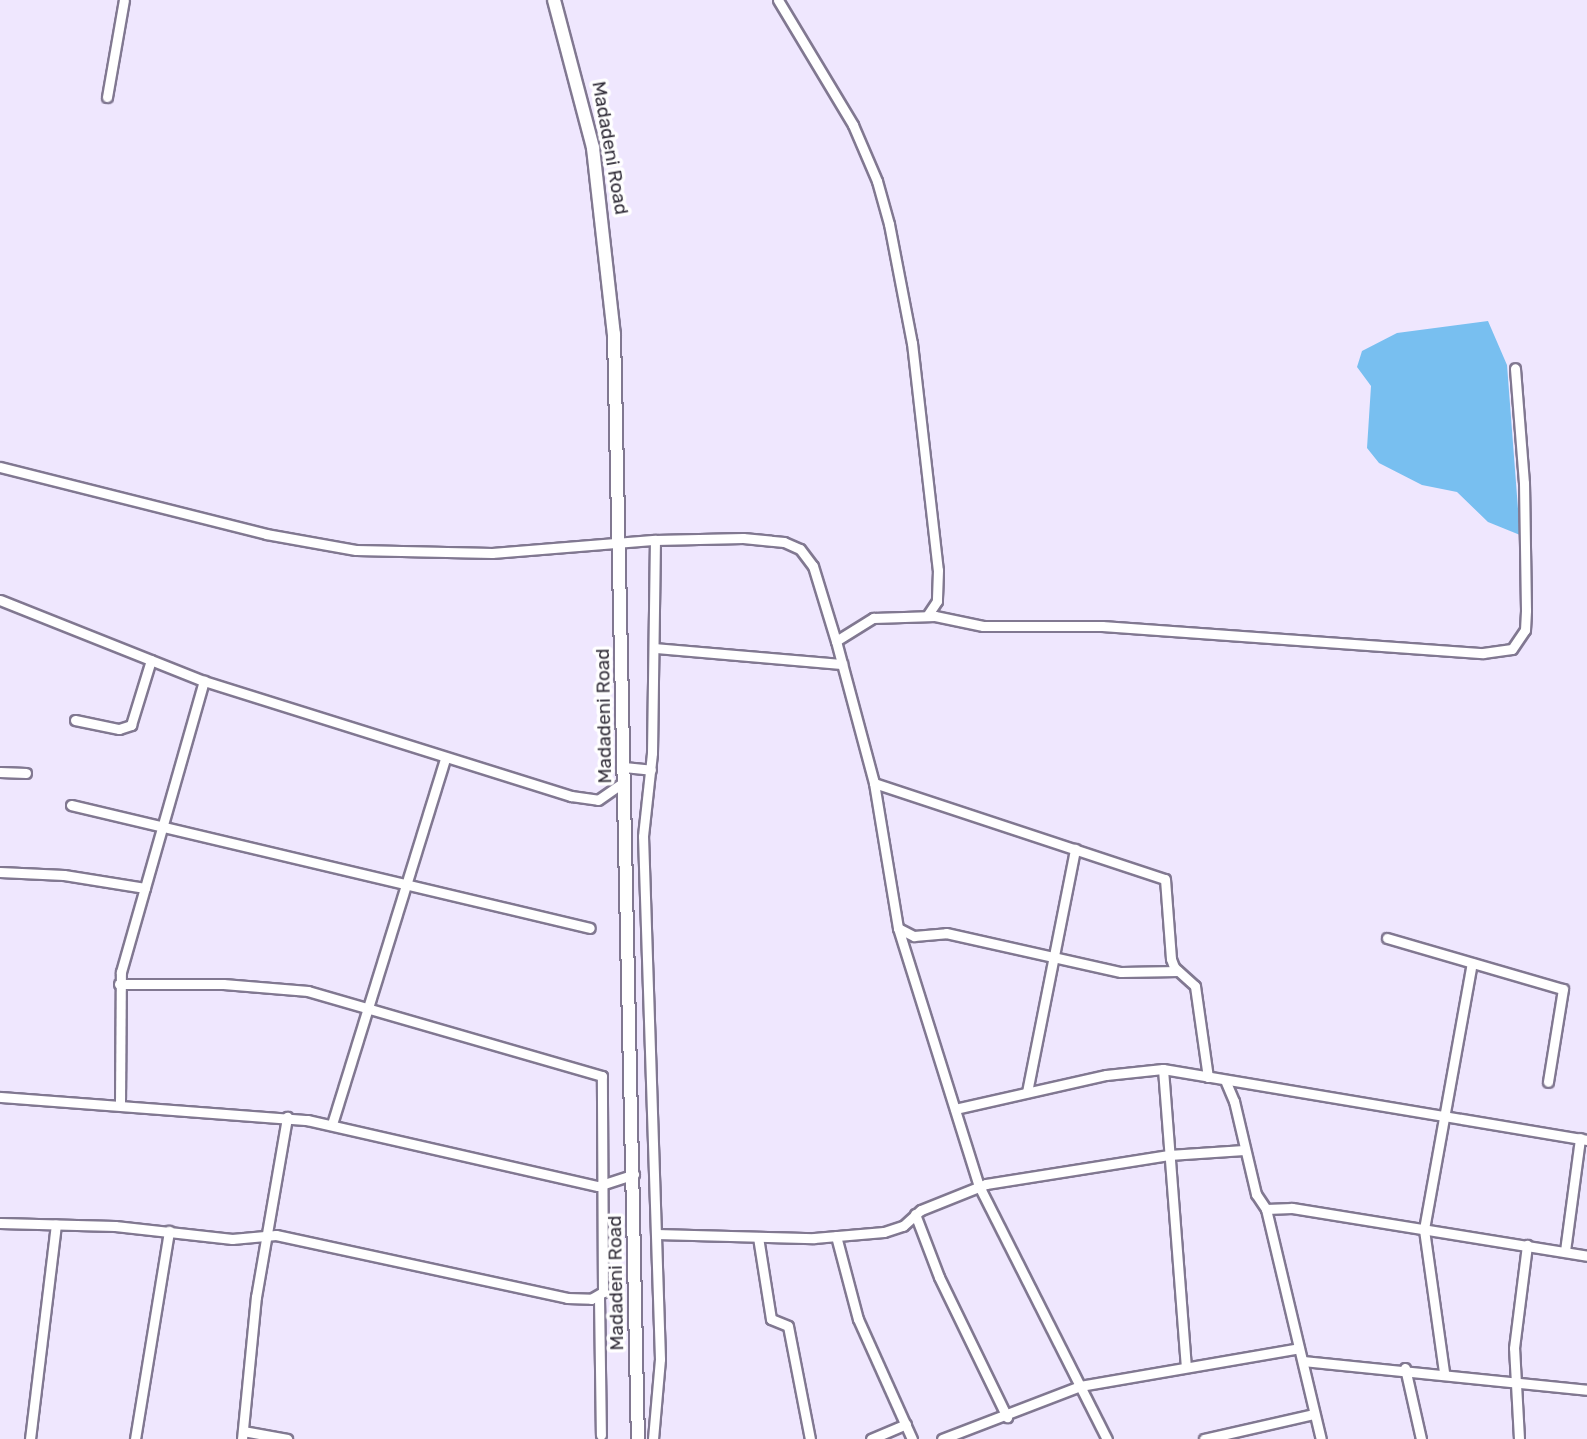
<!DOCTYPE html>
<style>
body{margin:0}
#map{position:relative;width:1587px;height:1439px;overflow:hidden;background:#efe7fe;font-family:Rubik,sans-serif}
div>[style]{position:absolute}
.water>*{inset:0;background:#78bff0}
.roads{filter:drop-shadow(2px 0 #817891) drop-shadow(-2px 0 #817891) drop-shadow(0 2px #817891) drop-shadow(0 -2px #817891)}
.street>*{height:9px;margin:-4.5px;padding:0 4.5px;transform-origin:4.5px;border-radius:4.5px;background:#fff}
.secondary>*{height:12px;margin:-6px;padding:0 6px;transform-origin:6px;border-radius:6px;background:#fff}
span{translate:-50% -50%;white-space:nowrap;text-align:center;line-height:1.15;-webkit-text-stroke:7px #fff;paint-order:stroke}
.street-label{font-size:19px;color:#34303b}
</style>
<div id="map">
<div class="water">
<div style="clip-path:polygon(1488px 321px,1507px 365px,1520px 535px,1488px 522px,1457px 492px,1422px 485px,1379px 463px,1367px 448px,1371px 386px,1357px 367px,1362px 351px,1397px 333px)"></div>
</div>
<div class="roads">
<div class="street">
<div style="left:778px;top:0;width:146px;rotate:59deg"></div>
<div style="left:853px;top:125px;width:61px;rotate:66.8deg"></div>
<div style="left:877px;top:181px;width:45px;rotate:74.4deg"></div>
<div style="left:889px;top:224px;width:121px;rotate:79.1deg"></div>
<div style="left:912px;top:343px;width:228px;rotate:83.5deg"></div>
<div style="left:938px;top:570px;width:31px;rotate:92deg"></div>
<div style="left:937px;top:601px;width:18px;rotate:124deg"></div>
<div style="left:107px;top:97px;width:98px;rotate:-80.1deg"></div>
<div style="left:0;top:467px;width:274px;rotate:14.1deg"></div>
<div style="left:266px;top:534px;width:91px;rotate:10.1deg"></div>
<div style="left:356px;top:550px;width:136px;rotate:1.3deg"></div>
<div style="left:492px;top:553px;width:164px;rotate:-4.6deg"></div>
<div style="left:655px;top:540px;width:88px;rotate:-1.3deg"></div>
<div style="left:743px;top:538px;width:41px;rotate:5.6deg"></div>
<div style="left:784px;top:542px;width:17px;rotate:24deg"></div>
<div style="left:800px;top:549px;width:21px;rotate:53deg"></div>
<div style="left:813px;top:566px;width:78px;rotate:73deg"></div>
<div style="left:836px;top:641px;width:147px;rotate:75deg"></div>
<div style="left:874px;top:783px;width:147px;rotate:80.6deg"></div>
<div style="left:898px;top:928px;width:270px;rotate:72.6deg"></div>
<div style="left:979px;top:1186px;width:284px;rotate:63.2deg"></div>
<div style="left:0;top:600px;width:219px;rotate:21.7deg"></div>
<div style="left:204px;top:681px;width:385px;rotate:17.4deg"></div>
<div style="left:571px;top:796px;width:27px;rotate:8deg"></div>
<div style="left:598px;top:800px;width:33px;rotate:-35deg"></div>
<div style="left:836px;top:641px;width:44px;rotate:-31.9deg"></div>
<div style="left:873px;top:618px;width:62px;rotate:-1.8deg"></div>
<div style="left:935px;top:616px;width:49px;rotate:11.8deg"></div>
<div style="left:983px;top:626px;width:119px"></div>
<div style="left:1102px;top:626px;width:382px;rotate:4.1deg"></div>
<div style="left:1483px;top:653px;width:29px;rotate:-8deg"></div>
<div style="left:1512px;top:649px;width:23px;rotate:-56deg"></div>
<div style="left:1525px;top:630px;width:20px;rotate:-87deg"></div>
<div style="left:1526px;top:610px;width:127px;rotate:-90.9deg"></div>
<div style="left:1524px;top:483px;width:115px;rotate:-94.5deg"></div>
<div style="left:655px;top:648px;width:188px;rotate:4.9deg"></div>
<div style="left:75px;top:720px;width:45px;rotate:11.6deg"></div>
<div style="left:119px;top:729px;width:13px;rotate:-18deg"></div>
<div style="left:131px;top:725px;width:68px;rotate:-72.9deg"></div>
<div style="left:624px;top:767px;width:27px;rotate:6deg"></div>
<div style="left:0;top:772px;width:26px;rotate:2deg"></div>
<div style="left:874px;top:783px;width:306px;rotate:18.3deg"></div>
<div style="left:1165px;top:879px;width:80px;rotate:85.7deg"></div>
<div style="left:1171px;top:959px;width:9px;rotate:69deg"></div>
<div style="left:1174px;top:967px;width:28px;rotate:42deg"></div>
<div style="left:1195px;top:986px;width:92px;rotate:81.9deg"></div>
<div style="left:71px;top:805px;width:533px;rotate:13.33deg"></div>
<div style="left:0;top:872px;width:64px;rotate:2.7deg"></div>
<div style="left:64px;top:875px;width:82px;rotate:9.1deg"></div>
<div style="left:898px;top:928px;width:18px;rotate:27deg"></div>
<div style="left:914px;top:936px;width:32px;rotate:-5deg"></div>
<div style="left:946px;top:933px;width:179px;rotate:12.6deg"></div>
<div style="left:1121px;top:972px;width:57px;rotate:-1deg"></div>
<div style="left:1387px;top:938px;width:183px;rotate:16.2deg"></div>
<div style="left:1563px;top:989px;width:94px;rotate:99.2deg"></div>
<div style="left:1163px;top:1069px;width:297px;rotate:85.6deg"></div>
<div style="left:1225px;top:1080px;width:23px;rotate:67deg"></div>
<div style="left:1234px;top:1101px;width:96px;rotate:76.7deg"></div>
<div style="left:1256px;top:1194px;width:18px;rotate:56deg"></div>
<div style="left:1266px;top:1209px;width:236px;rotate:76.6deg"></div>
<div style="left:1027px;top:1092px;width:248px;rotate:-78.8deg"></div>
<div style="left:0;top:1097px;width:308px;rotate:4.3deg"></div>
<div style="left:307px;top:1120px;width:298px;rotate:12.8deg"></div>
<div style="left:598px;top:1186px;width:38px;rotate:-18deg"></div>
<div style="left:120px;top:1103px;width:131px;rotate:-89.6deg"></div>
<div style="left:121px;top:972px;width:303px;rotate:-74.1deg"></div>
<div style="left:955px;top:1109px;width:155px;rotate:-12.7deg"></div>
<div style="left:1106px;top:1075px;width:57px;rotate:-6deg"></div>
<div style="left:1163px;top:1069px;width:430px;rotate:9.5deg"></div>
<div style="left:332px;top:1124px;width:383px;rotate:-72.8deg"></div>
<div style="left:1266px;top:1209px;width:26px;rotate:-2deg"></div>
<div style="left:1292px;top:1208px;width:299px;rotate:9.2deg"></div>
<div style="left:915px;top:1214px;width:67px;rotate:69.1deg"></div>
<div style="left:939px;top:1277px;width:156px;rotate:64.1deg"></div>
<div style="left:0;top:1223px;width:115px;rotate:1.5deg"></div>
<div style="left:115px;top:1226px;width:118px;rotate:6.3deg"></div>
<div style="left:232px;top:1239px;width:44px;rotate:-5.2deg"></div>
<div style="left:276px;top:1235px;width:298px;rotate:12.2deg"></div>
<div style="left:567px;top:1298px;width:24px;rotate:2deg"></div>
<div style="left:591px;top:1299px;width:14px;rotate:-30deg"></div>
<div style="left:603px;top:1292px;width:216px;rotate:-90.3deg"></div>
<div style="left:602px;top:1076px;width:306px;rotate:-163.9deg"></div>
<div style="left:308px;top:991px;width:85px;rotate:-175.3deg"></div>
<div style="left:223px;top:984px;width:104px;rotate:180deg"></div>
<div style="left:656px;top:1234px;width:158px;rotate:1.5deg"></div>
<div style="left:814px;top:1238px;width:70px;rotate:-4.9deg"></div>
<div style="left:884px;top:1232px;width:20px;rotate:-18deg"></div>
<div style="left:903px;top:1226px;width:24px;rotate:-42deg"></div>
<div style="left:921px;top:1210px;width:70px;rotate:-21.8deg"></div>
<div style="left:986px;top:1184px;width:185px;rotate:-9deg"></div>
<div style="left:1169px;top:1155px;width:75px;rotate:-3.8deg"></div>
<div style="left:836px;top:1236px;width:86px;rotate:75.2deg"></div>
<div style="left:858px;top:1319px;width:132px;rotate:65.8deg"></div>
<div style="left:758px;top:1237px;width:83px;rotate:81deg"></div>
<div style="left:771px;top:1319px;width:18px;rotate:22deg"></div>
<div style="left:788px;top:1326px;width:115px;rotate:79deg"></div>
<div style="left:1565px;top:1251px;width:114px;rotate:-82.4deg"></div>
<div style="left:599px;top:1297px;width:138px;rotate:89.2deg"></div>
<div style="left:1303px;top:1361px;width:285px;rotate:5.8deg"></div>
<div style="left:1405px;top:1368px;width:73px;rotate:77.3deg"></div>
<div style="left:1444px;top:1372px;width:144px;rotate:-98deg"></div>
<div style="left:1424px;top:1229px;width:270px;rotate:-79.8deg"></div>
<div style="left:243px;top:1431px;width:45px;rotate:10.3deg"></div>
<div style="left:30px;top:1439px;width:216px;rotate:-83.1deg"></div>
<div style="left:135px;top:1439px;width:211px;rotate:-80.7deg"></div>
<div style="left:242px;top:1439px;width:143px;rotate:-84.4deg"></div>
<div style="left:256px;top:1297px;width:183px;rotate:-80.2deg"></div>
<div style="left:653px;top:1439px;width:80px;rotate:-85deg"></div>
<div style="left:660px;top:1359px;width:523px;rotate:-91.86deg"></div>
<div style="left:643px;top:836px;width:83px;rotate:-83.8deg"></div>
<div style="left:652px;top:753px;width:213px;rotate:-89.2deg"></div>
<div style="left:871px;top:1439px;width:38px;rotate:-23deg"></div>
<div style="left:942px;top:1439px;width:148px;rotate:-21deg"></div>
<div style="left:1080px;top:1386px;width:222px;rotate:-9.8deg"></div>
<div style="left:1204px;top:1439px;width:113px;rotate:-12.8deg"></div>
<div style="left:1519px;top:1439px;width:91px;rotate:-93.1deg"></div>
<div style="left:1514px;top:1348px;width:104px;rotate:-82.8deg"></div>
</div>
<div class="secondary">
<div style="left:554px;top:0;width:153px;rotate:75.2deg"></div>
<div style="left:593px;top:148px;width:187px;rotate:83.6deg"></div>
<div style="left:614px;top:334px;width:1105px;rotate:88.76deg"></div>
</div>
</div>
<div class="street-label">
<span style="left:610px;top:148px;rotate:80deg">Madadeni Road</span>
<span style="left:604px;top:716px;rotate:-91deg">Madadeni Road</span>
<span style="left:616px;top:1283px;rotate:-91deg">Madadeni Road</span>
</div>
</div>
